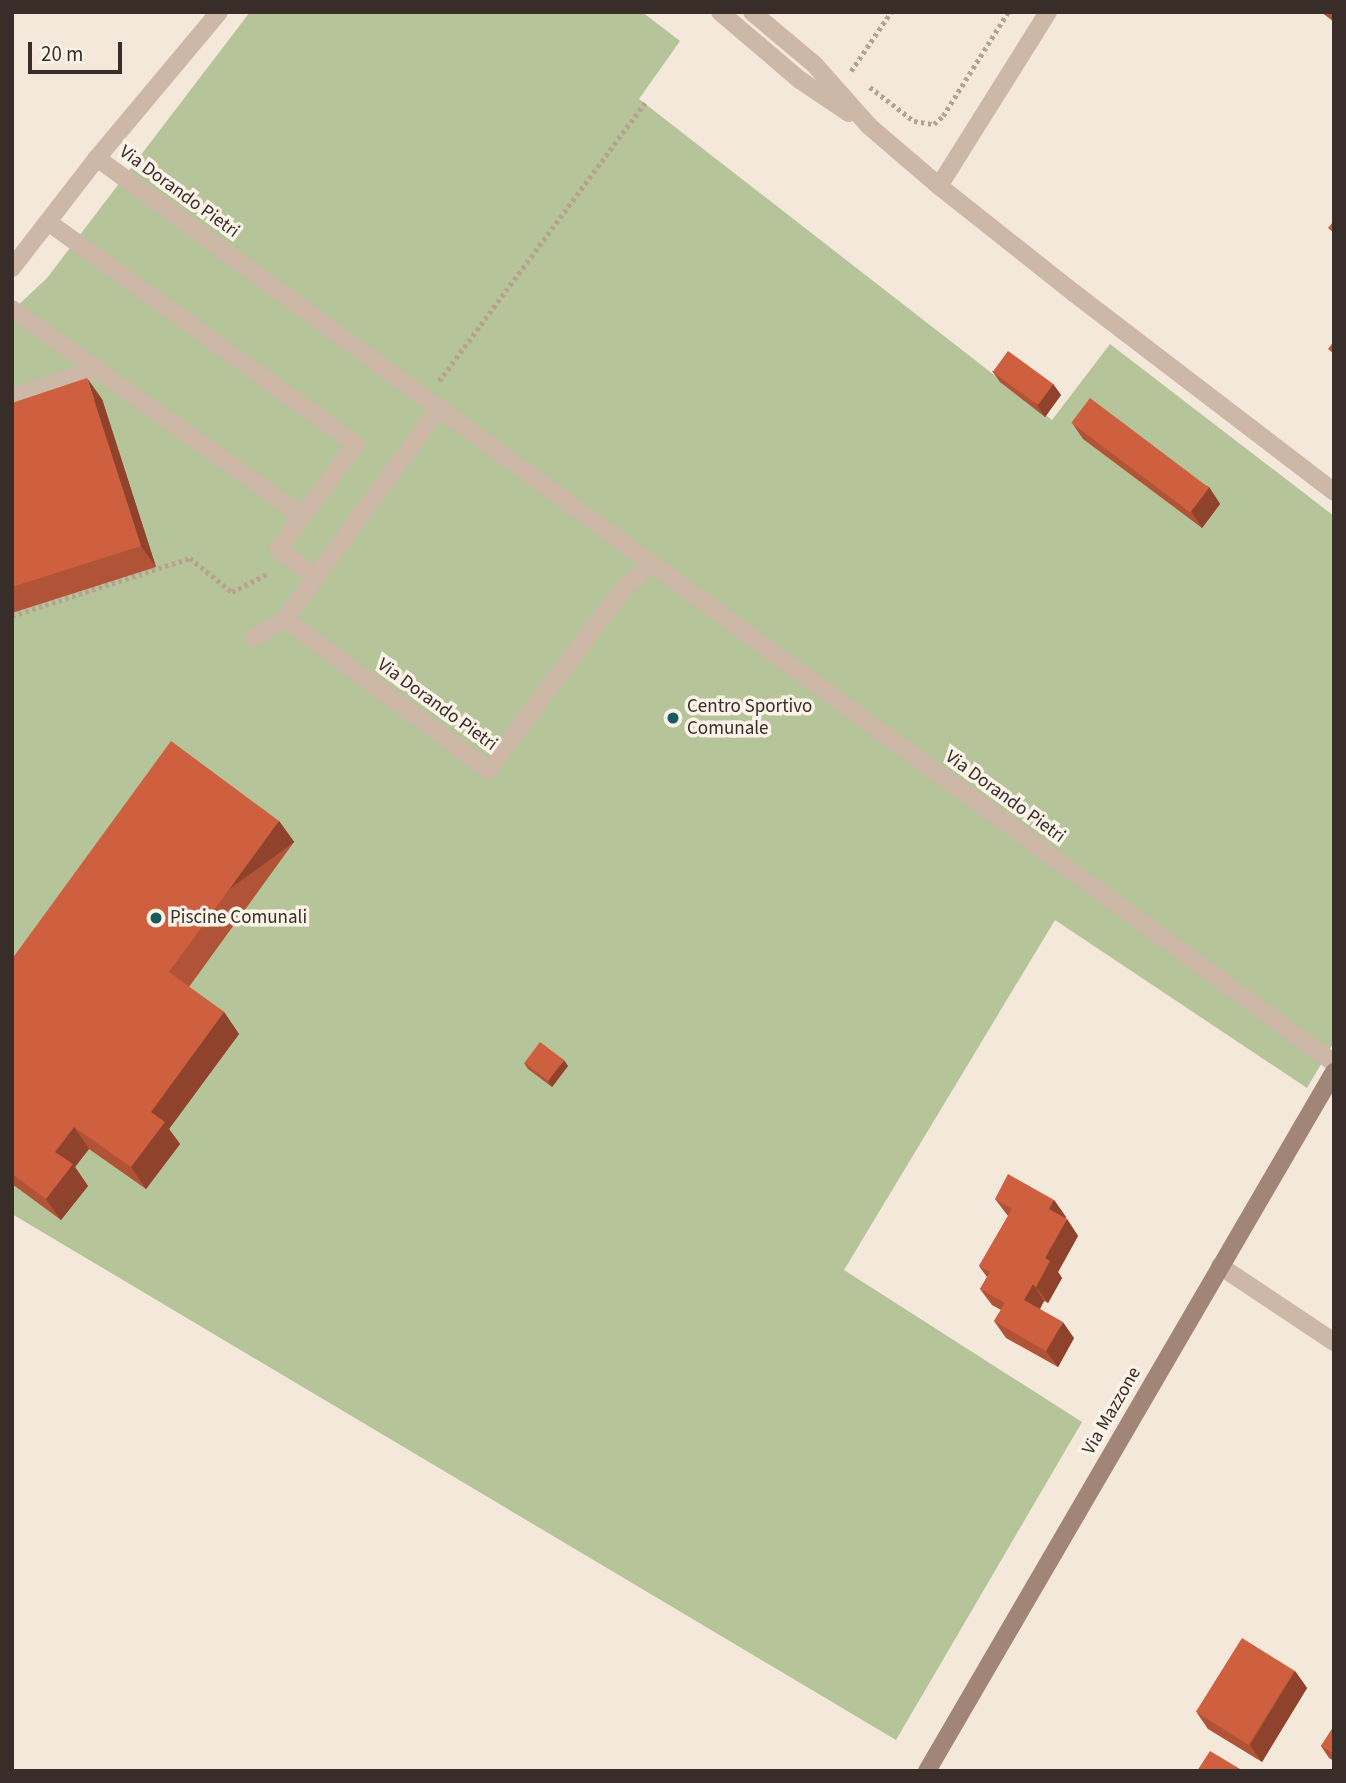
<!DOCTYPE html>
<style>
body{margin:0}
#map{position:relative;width:1346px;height:1783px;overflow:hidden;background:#f4e8db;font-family:"Source Sans 3",sans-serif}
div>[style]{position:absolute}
.green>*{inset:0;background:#b6c49a}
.path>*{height:4.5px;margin-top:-2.25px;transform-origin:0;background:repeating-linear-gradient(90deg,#b9a190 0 3.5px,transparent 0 7px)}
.minor>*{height:18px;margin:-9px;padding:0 9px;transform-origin:9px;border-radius:9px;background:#cdb7a6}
.secondary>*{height:18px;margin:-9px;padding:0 9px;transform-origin:9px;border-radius:9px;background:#a18677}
.wall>*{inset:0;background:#b15336}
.shaded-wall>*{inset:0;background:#90432c;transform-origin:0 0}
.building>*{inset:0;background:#ce603f;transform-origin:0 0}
.dots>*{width:19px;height:19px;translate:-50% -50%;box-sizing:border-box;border:4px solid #fbf2e8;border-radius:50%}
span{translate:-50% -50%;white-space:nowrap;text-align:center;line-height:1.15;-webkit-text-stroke:7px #fbf2e8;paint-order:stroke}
.street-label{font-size:19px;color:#382d28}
.poi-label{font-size:19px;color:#382d28}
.left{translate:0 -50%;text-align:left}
.frame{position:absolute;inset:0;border:14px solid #382d28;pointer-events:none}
.scale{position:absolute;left:28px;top:42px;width:94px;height:32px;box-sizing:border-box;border:4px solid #382d28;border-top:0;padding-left:9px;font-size:21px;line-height:24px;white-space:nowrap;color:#382d28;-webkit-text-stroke:5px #fbf2e8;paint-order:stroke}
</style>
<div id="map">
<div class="green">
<div style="clip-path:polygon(250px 12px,642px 12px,680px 41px,639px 99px,1052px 420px,1110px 344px,1334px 516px,1334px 1042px,1307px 1088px,1055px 920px,844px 1270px,1082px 1422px,896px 1740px,12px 1214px,12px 311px,47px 278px)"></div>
</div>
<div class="path">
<div style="left:851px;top:71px;width:71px;rotate:-55.9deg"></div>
<div style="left:870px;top:87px;width:56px;rotate:37.7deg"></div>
<div style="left:914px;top:121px;width:20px;rotate:9deg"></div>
<div style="left:934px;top:124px;width:12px;rotate:-42deg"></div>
<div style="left:943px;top:116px;width:123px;rotate:-58deg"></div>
<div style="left:439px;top:381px;width:346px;rotate:-53.5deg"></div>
<div style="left:12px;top:616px;width:187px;rotate:-18deg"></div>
<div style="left:190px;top:558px;width:54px;rotate:39deg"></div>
<div style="left:232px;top:592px;width:42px;rotate:-27.2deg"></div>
</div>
<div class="minor">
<div style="left:720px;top:12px;width:105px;rotate:40.4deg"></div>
<div style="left:800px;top:80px;width:59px;rotate:34deg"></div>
<div style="left:752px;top:12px;width:81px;rotate:40deg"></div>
<div style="left:814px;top:64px;width:83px;rotate:48.4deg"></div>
<div style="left:869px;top:126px;width:92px;rotate:40.6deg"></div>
<div style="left:939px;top:186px;width:172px;rotate:38.4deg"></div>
<div style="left:1074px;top:293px;width:327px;rotate:37.4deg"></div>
<div style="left:97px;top:158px;width:1533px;rotate:36.19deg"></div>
<div style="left:939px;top:186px;width:205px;rotate:-57.9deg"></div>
<div style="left:48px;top:222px;width:380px;rotate:35.8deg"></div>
<div style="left:356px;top:444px;width:131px;rotate:126.6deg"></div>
<div style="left:278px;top:549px;width:46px;rotate:37.1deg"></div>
<div style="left:12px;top:268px;width:139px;rotate:-52.3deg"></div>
<div style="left:97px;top:158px;width:190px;rotate:-50.1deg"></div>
<div style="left:12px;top:309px;width:356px;rotate:35.5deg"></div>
<div style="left:12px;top:397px;width:89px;rotate:-18.4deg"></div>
<div style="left:439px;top:408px;width:261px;rotate:126.1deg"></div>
<div style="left:285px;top:619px;width:253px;rotate:36.6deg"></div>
<div style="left:488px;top:770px;width:224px;rotate:-53.3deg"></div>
<div style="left:622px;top:590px;width:39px;rotate:-42deg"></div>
<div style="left:253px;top:638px;width:37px;rotate:-31deg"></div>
<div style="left:1220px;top:1266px;width:137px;rotate:33.7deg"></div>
</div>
<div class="secondary">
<div style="left:927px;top:1771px;width:809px;rotate:-59.79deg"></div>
</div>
<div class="wall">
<div style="clip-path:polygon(1321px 12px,1334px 12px,1334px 22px)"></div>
<div style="clip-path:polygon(992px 371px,1053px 384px,1061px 395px,1045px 417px,1000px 382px)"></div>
<div style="clip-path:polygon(102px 399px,156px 567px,12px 613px,12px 403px)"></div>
<div style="clip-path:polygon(1072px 423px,1209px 487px,1220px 504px,1202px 528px,1083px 439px)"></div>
<div style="clip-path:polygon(279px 821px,294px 842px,189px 987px,224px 1012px,239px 1034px,169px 1129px,180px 1144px,146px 1189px,89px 1149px,75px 1167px,88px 1186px,61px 1220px,12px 1184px,12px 959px)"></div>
<div style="clip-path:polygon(524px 1063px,568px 1066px,552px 1087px,528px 1069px)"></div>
<div style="clip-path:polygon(995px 1199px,1054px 1200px,1066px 1217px,1065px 1218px,1067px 1219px,1078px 1236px,1058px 1272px,1062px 1278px,1048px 1303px,1044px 1301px,1040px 1309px,1074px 1338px,1058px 1367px,1006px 1338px,994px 1321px,1001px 1310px,992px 1305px,980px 1289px,987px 1277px,979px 1266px,1008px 1216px)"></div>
<div style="clip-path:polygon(1295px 1671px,1307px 1688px,1262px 1762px,1208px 1729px,1197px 1713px)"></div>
<div style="clip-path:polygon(1334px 1726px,1334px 1761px,1329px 1758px,1321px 1746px)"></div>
</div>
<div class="shaded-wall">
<div style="clip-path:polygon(87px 378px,102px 399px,156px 567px,141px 546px)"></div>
<div style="clip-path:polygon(1053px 384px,1061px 395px,1045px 417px,1037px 405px)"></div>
<div style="clip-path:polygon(1209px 487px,1220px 504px,1202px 528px,1191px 511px)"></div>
<div style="left:279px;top:821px;width:26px;height:187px;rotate:54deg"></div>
<div style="clip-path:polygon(224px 1012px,239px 1034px,169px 1129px,180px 1144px,146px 1189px,131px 1167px,151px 1112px)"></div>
<div style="clip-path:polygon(564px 1060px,568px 1066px,552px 1087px,548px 1081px)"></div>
<div style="clip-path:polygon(74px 1127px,89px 1149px,75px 1167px,88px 1186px,61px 1220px,46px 1199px,55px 1152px)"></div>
<div style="clip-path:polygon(1054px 1200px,1066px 1217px,1060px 1226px,1049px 1209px)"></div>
<div style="clip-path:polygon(1067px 1219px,1078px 1236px,1058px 1272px,1062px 1278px,1048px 1303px,1036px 1287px,1045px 1258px)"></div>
<div style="clip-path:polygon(1033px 1284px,1044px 1301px,1036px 1316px,1024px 1300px)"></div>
<div style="clip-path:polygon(1063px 1322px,1074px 1338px,1058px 1367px,1046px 1351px)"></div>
<div style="clip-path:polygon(1295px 1671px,1307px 1688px,1262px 1762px,1250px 1745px)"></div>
</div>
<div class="building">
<div style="clip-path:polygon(1334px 221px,1334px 233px,1328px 228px)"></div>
<div style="clip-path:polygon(1334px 341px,1334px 354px,1328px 349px)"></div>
<div style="left:1008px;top:351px;width:56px;height:26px;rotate:36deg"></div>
<div style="clip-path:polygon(87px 378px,141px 546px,12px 587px,12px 403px)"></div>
<div style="left:1090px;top:398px;width:149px;height:31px;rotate:37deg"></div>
<div style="clip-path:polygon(171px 741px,279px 821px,169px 972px,224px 1012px,151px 1112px,165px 1122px,131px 1167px,74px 1127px,55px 1152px,73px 1164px,46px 1199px,12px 1174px,12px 959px)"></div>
<div style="left:540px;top:1042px;width:30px;height:26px;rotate:37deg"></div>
<div style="clip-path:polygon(1008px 1174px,1054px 1200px,1049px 1209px,1067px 1219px,1045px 1258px,1050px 1261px,1036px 1287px,1033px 1284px,1024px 1300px,1063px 1322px,1046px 1351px,994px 1321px,1005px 1303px,980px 1289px,990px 1272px,979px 1266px,1012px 1209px,995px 1199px)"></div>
<div style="left:1242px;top:1638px;width:62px;height:87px;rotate:32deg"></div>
<div style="clip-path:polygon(1334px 1726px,1334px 1754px,1321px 1746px)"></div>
<div style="clip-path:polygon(1210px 1751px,1240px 1769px,1238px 1771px,1197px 1771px)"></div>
</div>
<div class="dots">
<div style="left:673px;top:718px;background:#1a595d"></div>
<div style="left:156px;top:918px;background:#1a595d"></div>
</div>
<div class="street-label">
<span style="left:179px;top:192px;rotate:36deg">Via Dorando Pietri</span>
<span style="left:437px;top:705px;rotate:36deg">Via Dorando Pietri</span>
<span style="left:1005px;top:797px;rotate:36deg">Via Dorando Pietri</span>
<span style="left:1112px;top:1411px;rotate:-60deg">Via Mazzone</span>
</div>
<div class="poi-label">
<span class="left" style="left:687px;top:718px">Centro Sportivo<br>Comunale</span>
<span class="left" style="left:170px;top:918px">Piscine Comunali</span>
</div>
<div class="frame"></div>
<div class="scale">20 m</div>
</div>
